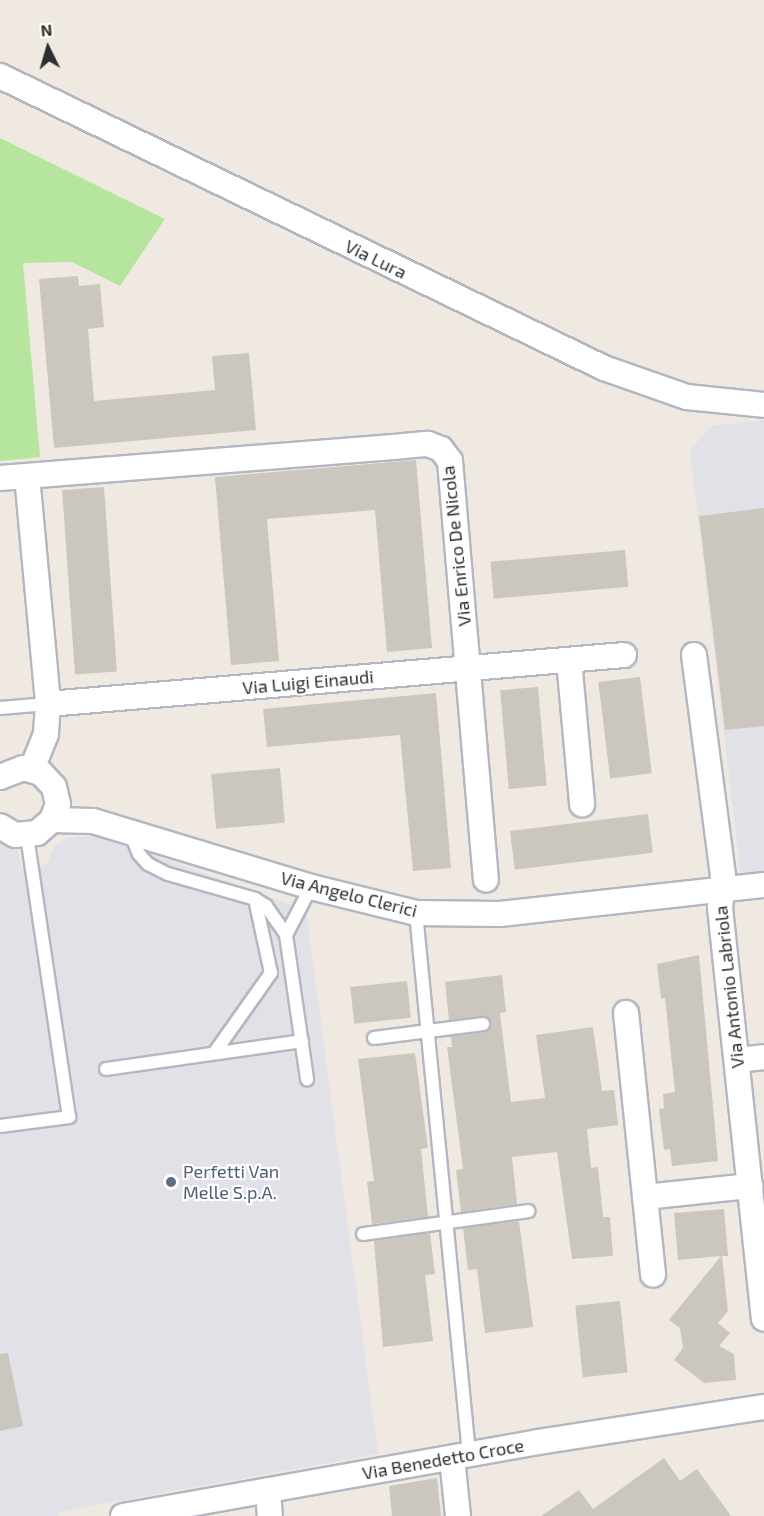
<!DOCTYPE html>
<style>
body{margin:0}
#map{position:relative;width:764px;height:1516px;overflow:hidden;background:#efe9e1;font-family:"Exo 2",sans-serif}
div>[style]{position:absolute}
.industrial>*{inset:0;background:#e3e1e8}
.green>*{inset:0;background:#b6e59e}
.building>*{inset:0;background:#cbc7bf;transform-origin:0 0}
.roads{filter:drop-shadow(2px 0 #b4b7c1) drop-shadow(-2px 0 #b4b7c1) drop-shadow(0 2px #b4b7c1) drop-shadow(0 -2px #b4b7c1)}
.lane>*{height:12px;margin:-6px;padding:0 6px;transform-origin:6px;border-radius:6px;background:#fff}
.street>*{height:24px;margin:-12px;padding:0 12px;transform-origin:12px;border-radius:12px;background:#fff}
.dots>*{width:16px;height:16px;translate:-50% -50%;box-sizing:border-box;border:3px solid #fff;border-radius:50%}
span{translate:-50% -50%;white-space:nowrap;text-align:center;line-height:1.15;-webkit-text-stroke:4.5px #fff;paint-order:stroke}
.street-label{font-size:18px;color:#2e2e2e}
.service-label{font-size:18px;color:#4e5e75}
.left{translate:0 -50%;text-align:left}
.north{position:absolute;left:18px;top:18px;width:60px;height:60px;-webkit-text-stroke:4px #fff;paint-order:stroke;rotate:355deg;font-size:16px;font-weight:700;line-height:24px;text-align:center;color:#2e2e2e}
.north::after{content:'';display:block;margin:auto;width:21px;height:27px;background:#2e2e2e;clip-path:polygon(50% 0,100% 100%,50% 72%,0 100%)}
</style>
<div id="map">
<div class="industrial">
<div style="clip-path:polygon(764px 420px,764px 873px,741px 876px,690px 450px,711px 426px)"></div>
<div style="clip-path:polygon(0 833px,17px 848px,21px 868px,46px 865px,55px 846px,67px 838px,99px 835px,306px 910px,378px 1454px,58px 1512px,58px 1516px,0 1516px)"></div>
</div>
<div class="green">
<div style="clip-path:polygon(0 138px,165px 219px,120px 286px,72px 262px,23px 263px,40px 457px,0 461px)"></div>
</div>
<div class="building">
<div style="clip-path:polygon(78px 276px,79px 286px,100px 284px,104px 327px,88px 329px,94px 401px,215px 390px,212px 356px,249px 353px,256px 430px,54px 448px,39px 279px)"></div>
<div style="clip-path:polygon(416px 460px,432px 648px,387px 652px,375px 510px,267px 519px,279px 661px,231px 665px,215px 477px)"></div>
<div style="left:104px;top:487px;width:185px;height:42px;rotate:86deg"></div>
<div style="clip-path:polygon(764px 508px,764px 726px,725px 730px,699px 516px)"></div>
<div style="left:625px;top:550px;width:37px;height:135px;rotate:85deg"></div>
<div style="left:640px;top:677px;width:97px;height:42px;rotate:83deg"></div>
<div style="left:538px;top:687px;width:99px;height:38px;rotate:85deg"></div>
<div style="clip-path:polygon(436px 693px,451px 868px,413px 871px,400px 735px,267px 747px,263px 709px)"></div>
<div style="left:280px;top:768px;width:55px;height:69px;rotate:85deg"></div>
<div style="left:648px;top:814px;width:39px;height:139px;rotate:83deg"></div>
<div style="clip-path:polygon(699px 955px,718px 1161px,672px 1166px,670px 1149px,664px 1150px,659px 1109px,664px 1108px,663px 1094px,675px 1092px,665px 998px,661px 999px,657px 964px)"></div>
<div style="clip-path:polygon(502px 975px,506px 1012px,500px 1013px,511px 1102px,545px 1098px,536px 1035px,593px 1027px,602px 1091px,614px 1090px,618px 1125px,587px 1129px,591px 1168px,598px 1167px,603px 1217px,610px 1217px,613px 1256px,572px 1259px,557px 1152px,512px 1157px,517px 1204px,461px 1212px,456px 1170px,463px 1169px,447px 1047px,452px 1047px,451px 1036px,485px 1032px,491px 1024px,483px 1016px,449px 1020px,445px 982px)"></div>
<div style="left:407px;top:981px;width:37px;height:57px;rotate:84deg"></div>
<div style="clip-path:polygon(415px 1053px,428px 1148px,421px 1149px,428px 1217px,372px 1224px,367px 1182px,374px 1181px,358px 1059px)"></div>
<div style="clip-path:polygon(724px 1209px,728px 1256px,722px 1256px,728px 1311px,718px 1323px,730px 1333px,719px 1346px,734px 1354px,736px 1380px,704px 1383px,674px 1360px,683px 1348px,680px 1328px,669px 1320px,721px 1256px,678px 1260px,674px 1213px)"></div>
<div style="clip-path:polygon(519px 1221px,533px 1327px,485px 1333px,477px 1269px,468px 1270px,463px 1228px)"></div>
<div style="clip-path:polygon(430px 1233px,435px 1274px,425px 1275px,433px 1341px,383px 1347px,374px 1241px)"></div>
<div style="left:620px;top:1301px;width:72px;height:45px;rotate:84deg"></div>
<div style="clip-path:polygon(8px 1353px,23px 1426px,0 1431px,0 1354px)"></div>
<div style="clip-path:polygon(664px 1458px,680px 1481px,697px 1469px,731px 1516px,541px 1516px,579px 1490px,593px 1509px)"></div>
<div style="clip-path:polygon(437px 1478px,441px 1516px,392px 1516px,389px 1486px)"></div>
</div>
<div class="roads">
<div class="lane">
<div style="left:0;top:708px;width:48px;rotate:-4.8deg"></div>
<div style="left:130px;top:832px;width:24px;rotate:68deg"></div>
<div style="left:139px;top:854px;width:13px;rotate:48deg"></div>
<div style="left:148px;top:864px;width:22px;rotate:27deg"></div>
<div style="left:168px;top:874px;width:91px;rotate:16deg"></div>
<div style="left:255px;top:899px;width:13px;rotate:32deg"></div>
<div style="left:266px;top:906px;width:35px;rotate:55deg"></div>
<div style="left:286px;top:935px;width:54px;rotate:-62.5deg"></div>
<div style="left:416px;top:913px;width:544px;rotate:84.4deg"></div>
<div style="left:286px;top:935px;width:146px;rotate:81.7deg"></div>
<div style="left:374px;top:1038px;width:110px;rotate:-7.3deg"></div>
<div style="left:215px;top:1052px;width:97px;rotate:-54.7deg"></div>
<div style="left:271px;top:973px;width:76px;rotate:-102.2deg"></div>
<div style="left:106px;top:1069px;width:198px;rotate:-8.1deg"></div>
<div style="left:0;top:1126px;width:70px;rotate:-7.4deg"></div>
<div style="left:69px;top:1117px;width:284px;rotate:-98.5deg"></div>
<div style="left:363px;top:1234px;width:167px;rotate:-7.9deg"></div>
</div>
<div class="street">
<div style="left:0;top:76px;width:671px;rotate:25.8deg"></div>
<div style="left:604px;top:368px;width:88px;rotate:19.3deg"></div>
<div style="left:687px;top:397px;width:77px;rotate:5.9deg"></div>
<div style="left:27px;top:476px;width:229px;rotate:84.7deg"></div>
<div style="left:48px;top:704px;width:30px;rotate:94deg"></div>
<div style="left:46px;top:734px;width:38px;rotate:112deg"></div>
<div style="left:0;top:478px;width:404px;rotate:-4.5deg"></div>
<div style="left:403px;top:446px;width:25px;rotate:-5deg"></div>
<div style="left:428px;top:444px;width:14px;rotate:21deg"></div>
<div style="left:441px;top:449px;width:15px;rotate:53deg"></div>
<div style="left:450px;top:461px;width:420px;rotate:85.1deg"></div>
<div style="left:694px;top:655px;width:222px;rotate:82.5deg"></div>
<div style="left:723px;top:875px;width:33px;rotate:95deg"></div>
<div style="left:720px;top:908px;width:413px;rotate:83.9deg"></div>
<div style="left:569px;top:660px;width:145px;rotate:84.8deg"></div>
<div style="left:48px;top:704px;width:578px;rotate:-4.86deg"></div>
<div style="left:0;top:777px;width:25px;rotate:-21deg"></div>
<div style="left:23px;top:768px;width:19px;rotate:16deg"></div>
<div style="left:41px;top:773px;width:19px;rotate:47deg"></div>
<div style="left:54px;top:787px;width:17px;rotate:77deg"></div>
<div style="left:58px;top:804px;width:17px;rotate:111deg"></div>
<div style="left:52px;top:820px;width:20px;rotate:139deg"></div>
<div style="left:37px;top:833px;width:22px;rotate:175deg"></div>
<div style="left:15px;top:835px;width:17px;rotate:-149deg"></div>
<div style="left:52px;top:820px;width:41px;rotate:1.4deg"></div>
<div style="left:93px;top:821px;width:228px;rotate:16.8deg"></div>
<div style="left:311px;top:887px;width:108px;rotate:13.9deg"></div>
<div style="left:416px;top:913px;width:84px;rotate:0.7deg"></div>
<div style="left:500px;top:914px;width:266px;rotate:-6.3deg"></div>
<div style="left:626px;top:1013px;width:263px;rotate:84.1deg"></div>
<div style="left:737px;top:1060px;width:27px;rotate:-6deg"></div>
<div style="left:645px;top:1197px;width:106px;rotate:-6deg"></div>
<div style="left:452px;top:1458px;width:58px;rotate:84.1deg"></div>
<div style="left:268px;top:1490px;width:26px;rotate:86deg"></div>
<div style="left:123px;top:1516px;width:422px;rotate:-10.1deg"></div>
<div style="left:538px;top:1442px;width:229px;rotate:-8.8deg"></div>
</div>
</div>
<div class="dots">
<div style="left:171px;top:1182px;background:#5c6f8a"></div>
</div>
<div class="street-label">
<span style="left:376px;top:259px;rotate:26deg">Via Lura</span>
<span style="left:456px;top:546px;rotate:-96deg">Via Enrico De Nicola</span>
<span style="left:308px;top:682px;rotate:-5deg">Via Luigi Einaudi</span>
<span style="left:349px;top:894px;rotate:14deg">Via Angelo Clerici</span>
<span style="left:729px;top:987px;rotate:-96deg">Via Antonio Labriola</span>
<span style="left:443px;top:1459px;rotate:-10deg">Via Benedetto Croce</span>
</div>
<div class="service-label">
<span class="left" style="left:183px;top:1182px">Perfetti Van<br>Melle S.p.A.</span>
</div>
<div class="north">N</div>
</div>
